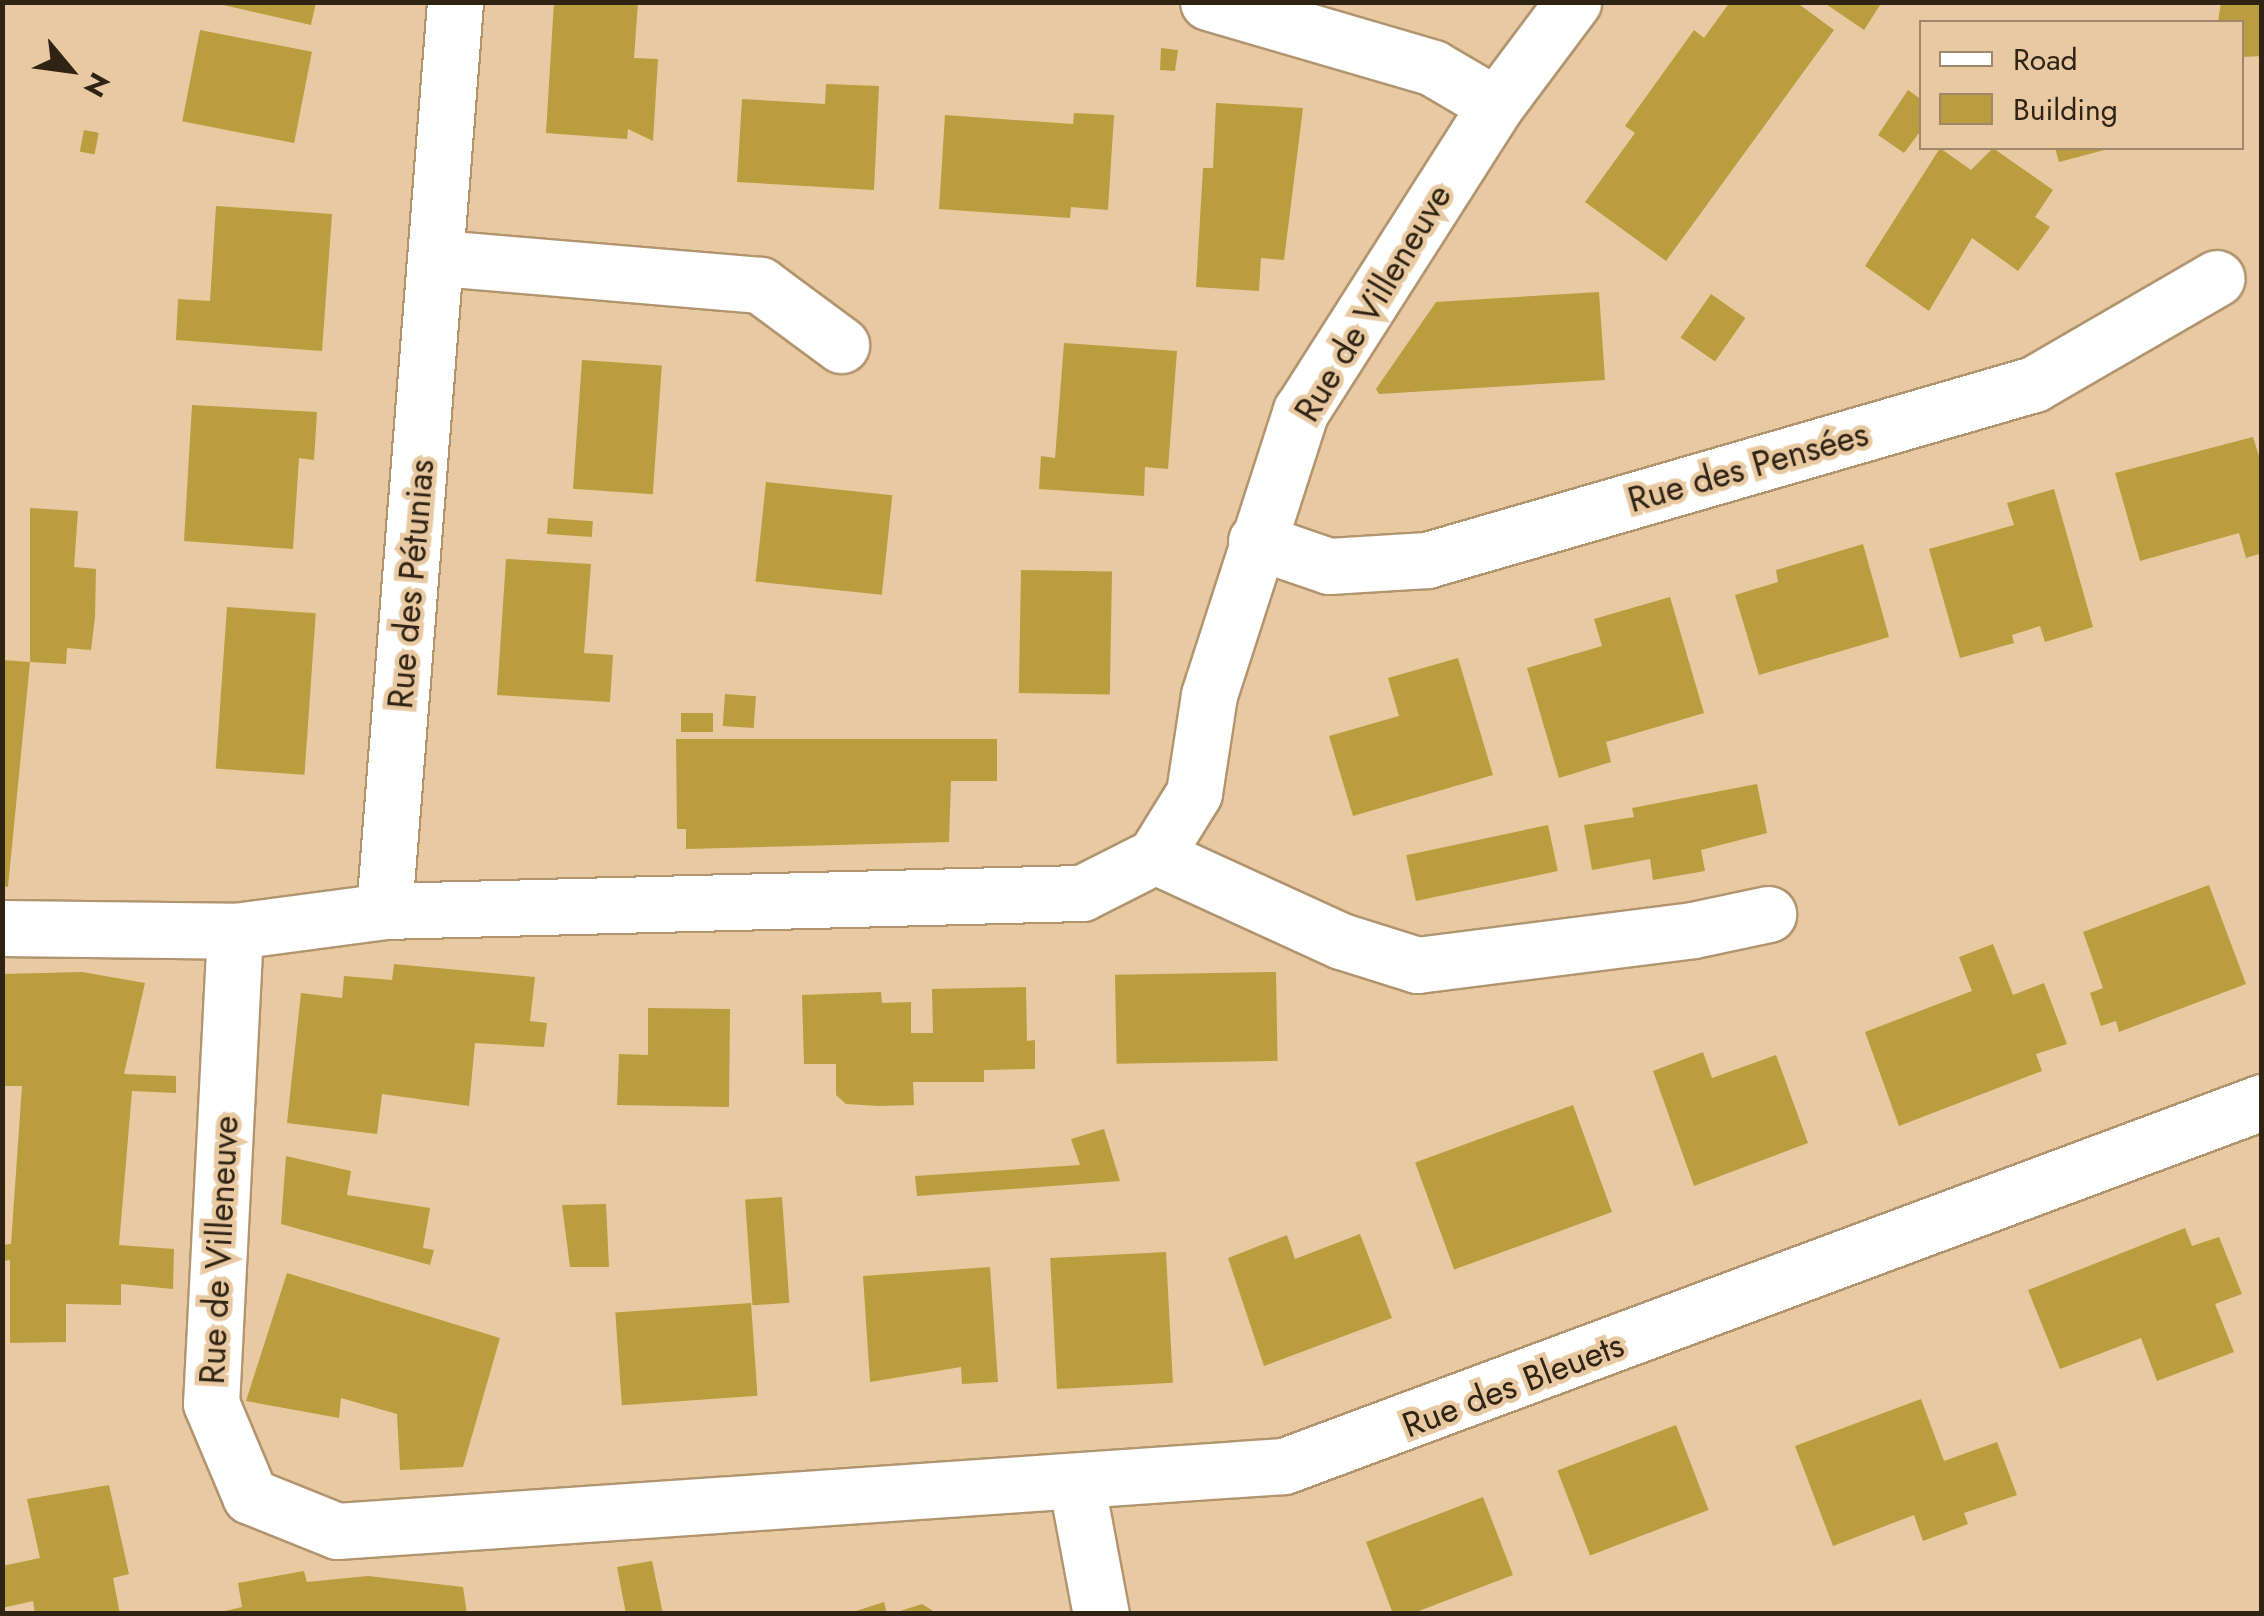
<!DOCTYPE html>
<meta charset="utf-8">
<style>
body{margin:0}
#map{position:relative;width:2264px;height:1616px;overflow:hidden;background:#e9c9a2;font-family:Jost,sans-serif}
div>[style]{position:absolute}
.building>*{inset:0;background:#ba9d3f;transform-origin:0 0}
.roads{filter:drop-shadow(2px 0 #b2946f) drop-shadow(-2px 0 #b2946f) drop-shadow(0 2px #b2946f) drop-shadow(0 -2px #b2946f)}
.minor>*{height:55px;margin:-27.5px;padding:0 27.5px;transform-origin:27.5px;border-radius:27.5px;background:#fff}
.tertiary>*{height:55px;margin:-27.5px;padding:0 27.5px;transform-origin:27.5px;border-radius:27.5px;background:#fff}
span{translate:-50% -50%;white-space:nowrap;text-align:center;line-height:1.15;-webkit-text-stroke:9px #e9c9a2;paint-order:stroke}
.street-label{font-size:35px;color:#2f2314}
.frame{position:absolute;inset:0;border:5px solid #2f2314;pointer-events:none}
.legend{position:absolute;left:1919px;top:20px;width:325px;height:130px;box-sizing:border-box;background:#e9c9a2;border:2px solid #9f8769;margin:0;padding:12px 18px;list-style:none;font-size:30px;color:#2f2314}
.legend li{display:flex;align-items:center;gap:20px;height:50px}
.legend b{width:50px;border:2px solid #9f8769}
.north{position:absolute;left:20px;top:20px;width:100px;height:100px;-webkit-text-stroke:8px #e9c9a2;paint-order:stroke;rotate:119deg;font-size:28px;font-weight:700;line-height:40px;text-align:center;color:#2f2314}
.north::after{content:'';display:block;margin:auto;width:35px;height:45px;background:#2f2314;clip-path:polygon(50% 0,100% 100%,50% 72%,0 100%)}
</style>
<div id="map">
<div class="building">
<div style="clip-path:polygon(210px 2px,316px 2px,311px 25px)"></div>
<div style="clip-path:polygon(554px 2px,638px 2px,634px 58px,658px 59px,653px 141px,628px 129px,627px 139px,546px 133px)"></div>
<div style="clip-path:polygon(1730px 2px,1796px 2px,1834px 30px,1666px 261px,1585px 202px,1635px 133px,1625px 126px,1694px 30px,1704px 38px)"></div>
<div style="clip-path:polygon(1823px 2px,1882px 2px,1864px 30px)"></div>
<div style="clip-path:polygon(2221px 2px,2262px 2px,2262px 56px,2242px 57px,2242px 22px,2218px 22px)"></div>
<div style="left:200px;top:30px;width:114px;height:93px;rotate:11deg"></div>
<div style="clip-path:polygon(1161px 48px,1178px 50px,1175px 71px,1160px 70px)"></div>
<div style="clip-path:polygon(826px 84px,879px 86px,874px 190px,737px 182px,742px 99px,825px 104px)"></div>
<div style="clip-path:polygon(1908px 90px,1922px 100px,1922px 129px,1904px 153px,1878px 135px)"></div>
<div style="clip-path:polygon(1216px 103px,1303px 108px,1284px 260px,1261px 258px,1259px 291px,1196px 287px,1203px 168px,1213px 168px)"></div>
<div style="clip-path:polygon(1074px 113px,1114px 115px,1108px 210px,1071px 207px,1070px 218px,939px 209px,945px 115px,1073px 124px)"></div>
<div style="left:84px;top:130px;width:15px;height:22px;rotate:11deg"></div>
<div style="clip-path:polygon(1940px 148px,1971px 170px,1993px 148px,2053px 190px,2035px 217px,2050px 227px,2018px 271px,1972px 238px,1929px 311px,1865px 266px)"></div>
<div style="clip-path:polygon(2055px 148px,2108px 148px,2108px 149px,2059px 162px)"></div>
<div style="clip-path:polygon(216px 206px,332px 214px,322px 351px,176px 340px,178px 299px,210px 301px)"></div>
<div style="clip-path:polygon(1599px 292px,1605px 380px,1379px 394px,1376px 389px,1436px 302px)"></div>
<div style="left:1711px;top:294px;width:42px;height:53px;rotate:35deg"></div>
<div style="clip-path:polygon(1064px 343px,1177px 351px,1168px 469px,1145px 467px,1144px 496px,1039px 489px,1041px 456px,1055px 458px)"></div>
<div style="left:582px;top:360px;width:80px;height:129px;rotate:4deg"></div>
<div style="clip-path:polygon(192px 405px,317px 412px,314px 460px,299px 458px,293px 549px,184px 541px)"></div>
<div style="clip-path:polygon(2253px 437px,2262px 466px,2262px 553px,2246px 558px,2239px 533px,2140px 561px,2115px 473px)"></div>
<div style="left:766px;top:482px;width:127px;height:100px;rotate:6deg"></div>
<div style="clip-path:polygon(2054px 489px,2093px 627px,2045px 642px,2040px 626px,2012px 635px,2014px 643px,1960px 658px,1929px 549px,2014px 525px,2007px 503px)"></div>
<div style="clip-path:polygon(30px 508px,78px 511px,74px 567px,96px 569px,95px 617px,91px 650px,67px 648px,66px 664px,30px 662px,8px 887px,2px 886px,2px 660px,30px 662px)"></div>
<div style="left:548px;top:518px;width:45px;height:16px;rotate:4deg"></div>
<div style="clip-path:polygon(1863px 544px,1889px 637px,1759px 675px,1735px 595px,1778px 582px,1776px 570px)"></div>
<div style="clip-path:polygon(506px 559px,591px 564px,584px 653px,613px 655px,610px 702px,497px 695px)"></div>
<div style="left:1021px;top:570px;width:91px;height:123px;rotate:1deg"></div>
<div style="clip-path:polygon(1670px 597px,1704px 713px,1606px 742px,1611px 762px,1559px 778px,1527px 668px,1602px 646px,1594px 619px)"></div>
<div style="left:227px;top:607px;width:89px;height:162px;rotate:4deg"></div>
<div style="clip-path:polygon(1458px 658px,1493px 775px,1353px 816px,1329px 736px,1399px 716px,1388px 678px)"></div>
<div style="left:725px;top:694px;width:31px;height:32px;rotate:4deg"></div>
<div style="left:713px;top:713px;width:19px;height:32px;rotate:90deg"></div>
<div style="clip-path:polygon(676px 739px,997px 739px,997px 781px,951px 781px,949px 842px,686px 849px,686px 829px,677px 829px)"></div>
<div style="clip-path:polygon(1757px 784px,1767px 833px,1701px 850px,1705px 871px,1653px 880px,1650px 859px,1592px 870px,1584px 825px,1634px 817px,1632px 808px)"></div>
<div style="left:1548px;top:825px;width:47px;height:145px;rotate:78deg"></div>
<div style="clip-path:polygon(2209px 885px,2246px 984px,2119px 1032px,2116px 1021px,2101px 1026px,2090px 993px,2103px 988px,2083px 932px)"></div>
<div style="clip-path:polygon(1993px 944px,2013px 995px,2044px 983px,2067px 1044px,2036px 1054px,2042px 1071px,1899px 1126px,1865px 1032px,1972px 991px,1959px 957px)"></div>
<div style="clip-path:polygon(394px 964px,535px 977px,530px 1021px,547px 1023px,544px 1047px,475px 1043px,469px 1106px,382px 1094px,377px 1134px,287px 1123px,301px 993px,342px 998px,344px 976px,392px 980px)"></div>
<div style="clip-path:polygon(82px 972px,145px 983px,124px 1074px,176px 1076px,176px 1093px,132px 1091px,119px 1245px,174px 1249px,173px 1289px,121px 1284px,121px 1305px,66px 1304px,66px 1342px,10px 1343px,10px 1260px,2px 1261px,2px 1245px,11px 1244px,22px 1086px,2px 1086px,2px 974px)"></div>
<div style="left:1276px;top:972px;width:89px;height:161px;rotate:89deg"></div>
<div style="clip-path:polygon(1026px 987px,1027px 1041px,1035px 1040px,1035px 1069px,984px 1070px,984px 1082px,913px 1082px,914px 1105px,879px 1106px,846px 1104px,836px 1095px,836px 1064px,804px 1064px,802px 995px,881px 992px,882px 1003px,911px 1002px,911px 1033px,933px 1033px,932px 989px)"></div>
<div style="clip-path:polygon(648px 1008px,730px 1009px,729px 1107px,617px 1105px,619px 1054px,648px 1055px)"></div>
<div style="clip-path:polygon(1703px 1052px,1712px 1078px,1776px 1055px,1808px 1143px,1694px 1186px,1653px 1071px)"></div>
<div style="left:1573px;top:1105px;width:114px;height:168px;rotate:70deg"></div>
<div style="clip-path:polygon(1104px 1129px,1120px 1181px,917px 1196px,915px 1176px,1080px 1165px,1071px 1139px)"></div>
<div style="clip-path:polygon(286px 1156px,351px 1171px,347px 1195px,430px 1208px,423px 1248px,434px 1250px,430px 1265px,281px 1224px)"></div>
<div style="left:782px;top:1197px;width:106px;height:37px;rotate:86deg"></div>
<div style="clip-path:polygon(606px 1204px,609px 1267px,570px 1267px,562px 1205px)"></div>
<div style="clip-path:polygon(2185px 1228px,2192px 1246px,2219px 1237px,2242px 1294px,2215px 1304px,2234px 1352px,2157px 1381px,2141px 1338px,2060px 1369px,2028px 1290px)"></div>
<div style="clip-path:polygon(1360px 1234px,1392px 1318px,1264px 1366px,1228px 1258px,1287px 1235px,1295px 1259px)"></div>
<div style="left:1166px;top:1252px;width:131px;height:116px;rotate:87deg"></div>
<div style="clip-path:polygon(990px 1267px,998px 1382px,962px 1384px,961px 1367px,870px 1382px,863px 1276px)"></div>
<div style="clip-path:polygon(287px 1273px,500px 1338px,463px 1467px,400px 1470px,397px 1414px,341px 1398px,339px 1418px,246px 1401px)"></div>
<div style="left:751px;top:1303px;width:93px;height:136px;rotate:86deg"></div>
<div style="clip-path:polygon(1921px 1399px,1944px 1461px,1997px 1442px,2017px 1495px,1964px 1513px,1968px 1524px,1923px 1541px,1914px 1515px,1833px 1546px,1795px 1446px)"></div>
<div style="left:1676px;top:1425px;width:91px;height:127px;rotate:69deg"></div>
<div style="clip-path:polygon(109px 1485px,129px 1574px,113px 1578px,120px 1614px,35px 1614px,33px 1601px,2px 1608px,2px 1566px,40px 1558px,27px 1499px)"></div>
<div style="clip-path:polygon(1483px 1497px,1513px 1575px,1411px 1614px,1393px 1614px,1366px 1542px)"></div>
<div style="clip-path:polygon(652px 1561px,663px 1614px,626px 1614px,617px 1567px)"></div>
<div style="clip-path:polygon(304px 1571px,307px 1582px,368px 1576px,463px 1587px,467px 1614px,212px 1614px,242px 1607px,238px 1583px)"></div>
<div style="clip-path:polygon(884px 1602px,887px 1614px,850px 1614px,850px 1613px)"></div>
<div style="clip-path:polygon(922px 1604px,938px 1614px,894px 1614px,894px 1613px)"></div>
</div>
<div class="roads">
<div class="minor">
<div style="left:1208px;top:2px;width:234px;rotate:16.3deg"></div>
<div style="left:1433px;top:68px;width:73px;rotate:30.4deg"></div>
<div style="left:439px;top:258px;width:322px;rotate:4.8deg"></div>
<div style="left:760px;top:285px;width:101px;rotate:36.5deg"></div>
<div style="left:1256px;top:541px;width:77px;rotate:18.9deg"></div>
<div style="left:1329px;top:566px;width:98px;rotate:-3.5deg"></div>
<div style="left:1427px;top:560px;width:632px;rotate:-16.17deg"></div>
<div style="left:2034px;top:384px;width:211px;rotate:-30.1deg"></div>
<div style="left:1155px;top:856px;width:205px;rotate:24.6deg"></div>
<div style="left:1341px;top:941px;width:80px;rotate:17.5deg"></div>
<div style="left:1417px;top:965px;width:278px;rotate:-7.2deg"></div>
<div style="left:1693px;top:930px;width:77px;rotate:-12deg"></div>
<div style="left:384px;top:911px;width:912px;rotate:-85.53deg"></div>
<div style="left:235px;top:931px;width:473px;rotate:92.9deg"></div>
<div style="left:211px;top:1403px;width:101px;rotate:67.2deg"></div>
<div style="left:250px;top:1496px;width:94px;rotate:21.9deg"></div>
<div style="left:337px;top:1531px;width:949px;rotate:-3.93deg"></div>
<div style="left:1284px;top:1466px;width:1044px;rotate:-20.41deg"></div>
<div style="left:1076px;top:1481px;width:135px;rotate:79.4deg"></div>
</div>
<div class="tertiary">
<div style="left:2px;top:928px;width:233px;rotate:0.7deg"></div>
<div style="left:235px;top:931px;width:150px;rotate:-7.6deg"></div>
<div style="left:384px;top:911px;width:698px;rotate:-1.48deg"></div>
<div style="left:1082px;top:893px;width:82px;rotate:-26.9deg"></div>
<div style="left:1155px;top:856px;width:74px;rotate:-58.2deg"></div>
<div style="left:1194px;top:793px;width:99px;rotate:-81.3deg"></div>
<div style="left:1209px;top:695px;width:299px;rotate:-72.1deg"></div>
<div style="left:1301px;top:411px;width:363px;rotate:-57.5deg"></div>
<div style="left:1496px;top:105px;width:129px;rotate:-53.2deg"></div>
</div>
</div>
<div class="street-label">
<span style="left:1373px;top:303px;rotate:-59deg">Rue de Villeneuve</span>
<span style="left:1748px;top:467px;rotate:-16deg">Rue des Pensées</span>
<span style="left:411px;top:584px;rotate:-85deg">Rue des Pétunias</span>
<span style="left:219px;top:1250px;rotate:-87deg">Rue de Villeneuve</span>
<span style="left:1513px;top:1385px;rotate:-21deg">Rue des Bleuets</span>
</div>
<div class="frame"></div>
<ul class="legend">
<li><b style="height:12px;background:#fff"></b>Road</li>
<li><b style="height:28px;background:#ba9d3f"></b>Building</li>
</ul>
<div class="north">N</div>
</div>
